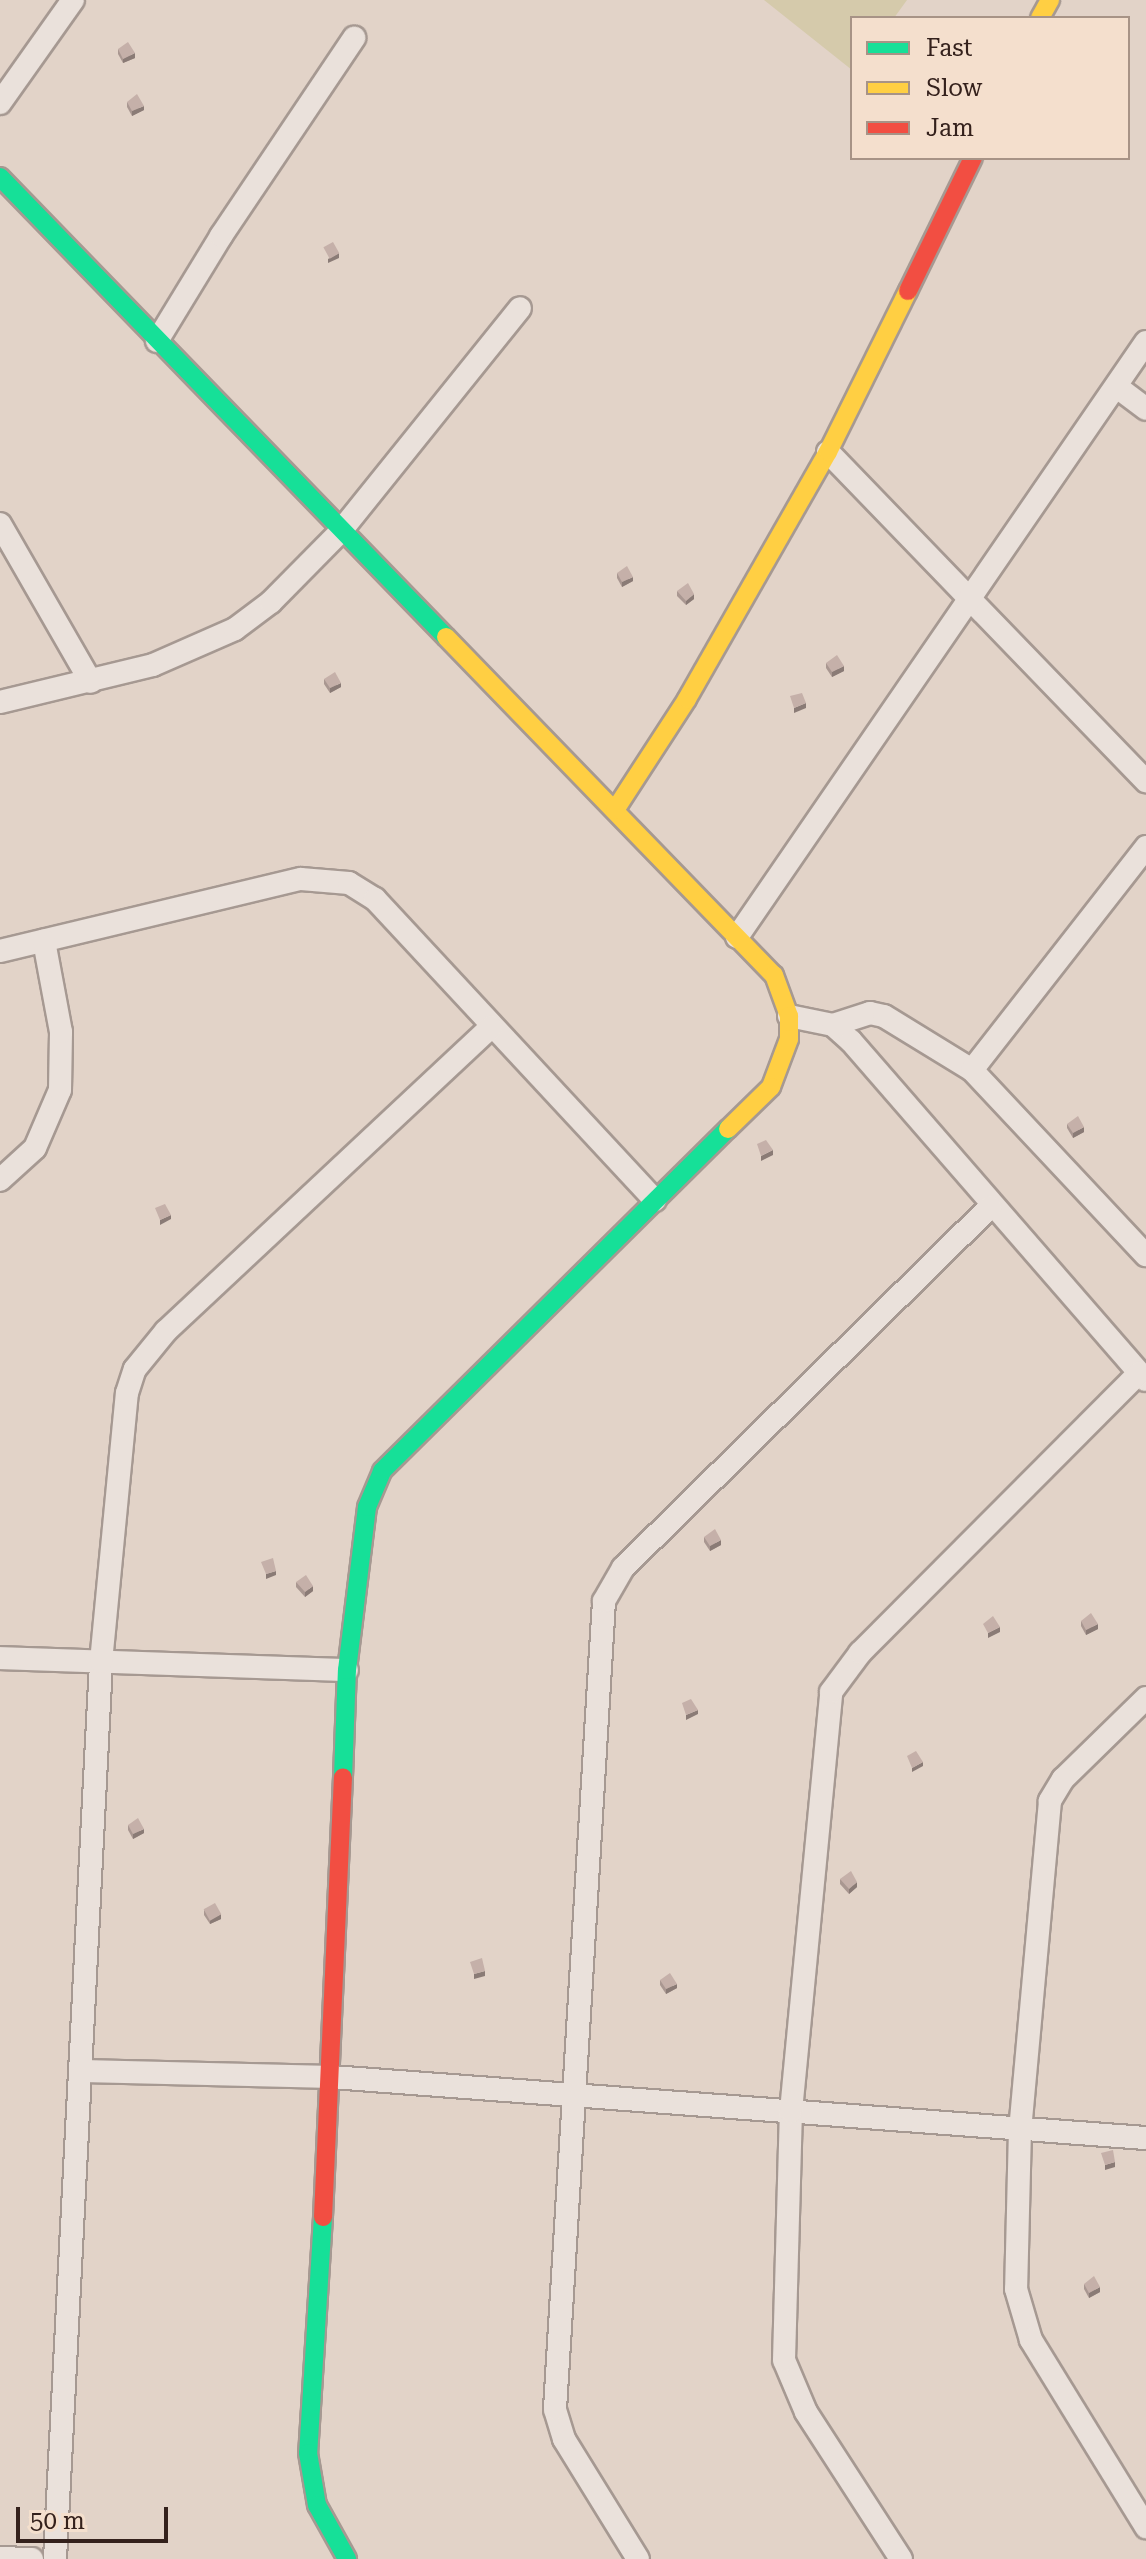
<!DOCTYPE html>
<style>
body{margin:0}
#map{position:relative;width:1146px;height:2559px;overflow:hidden;background:#e2d3c8;font-family:"Roboto Serif",serif}
div>[style]{position:absolute}
.green>*{inset:0;background:#d5caab}
.roads{filter:drop-shadow(2px 0 #a69992) drop-shadow(-2px 0 #a69992) drop-shadow(0 2px #a69992) drop-shadow(0 -2px #a69992)}
.street>*{height:22px;margin:-11px;padding:0 11px;transform-origin:11px;border-radius:11px;background:#eae1db}
.fast>*{height:18px;margin:-9px;padding:0 9px;transform-origin:9px;border-radius:9px;background:#16e098}
.slow>*{height:18px;margin:-9px;padding:0 9px;transform-origin:9px;border-radius:9px;background:#ffcf43}
.jam>*{height:18px;margin:-9px;padding:0 9px;transform-origin:9px;border-radius:9px;background:#f24e42}
.wall>*{inset:0;background:#a99791}
.shaded-wall>*{inset:0;background:#8a7b76}
.building>*{inset:0;background:#c5b0a9;transform-origin:0 0}
span{translate:-50% -50%;white-space:nowrap;text-align:center;line-height:1.15;-webkit-text-stroke:6px #f4dfcd;paint-order:stroke}
.legend{position:absolute;left:850px;top:16px;width:280px;height:144px;box-sizing:border-box;background:#f4dfcd;border:2px solid #a79386;margin:0;padding:10px 14px;list-style:none;font-size:24px;color:#34211c}
.legend li{display:flex;align-items:center;gap:16px;height:40px}
.legend b{width:40px;border:2px solid #a79386}
.scale{position:absolute;left:16px;top:2507px;width:152px;height:36px;box-sizing:border-box;border:4px solid #34211c;border-top:0;padding-left:10px;font-size:24px;line-height:28px;white-space:nowrap;color:#34211c;-webkit-text-stroke:6px #f4dfcd;paint-order:stroke}
</style>
<div id="map">
<div class="green">
<div style="clip-path:polygon(764px 0,907px 0,894px 18px,852px 18px,852px 70px)"></div>
</div>
<div class="roads">
<div class="street">
<div style="left:0;top:103px;width:126px;rotate:-54.7deg"></div>
<div style="left:157px;top:341px;width:123px;rotate:-58.6deg"></div>
<div style="left:221px;top:236px;width:239px;rotate:-56.1deg"></div>
<div style="left:1117px;top:387px;width:36px;rotate:37deg"></div>
<div style="left:828px;top:452px;width:458px;rotate:46deg"></div>
<div style="left:0;top:524px;width:182px;rotate:60.1deg"></div>
<div style="left:0;top:702px;width:157px;rotate:-13.6deg"></div>
<div style="left:153px;top:665px;width:90px;rotate:-23.7deg"></div>
<div style="left:235px;top:629px;width:45px;rotate:-36.9deg"></div>
<div style="left:271px;top:602px;width:98px;rotate:-45.4deg"></div>
<div style="left:340px;top:532px;width:287px;rotate:-51.2deg"></div>
<div style="left:737px;top:937px;width:722px;rotate:-55.5deg"></div>
<div style="left:0;top:951px;width:309px;rotate:-13.5deg"></div>
<div style="left:301px;top:879px;width:48px;rotate:4.8deg"></div>
<div style="left:349px;top:883px;width:31px;rotate:32deg"></div>
<div style="left:375px;top:899px;width:411px;rotate:47.1deg"></div>
<div style="left:789px;top:1016px;width:45px;rotate:11.6deg"></div>
<div style="left:833px;top:1025px;width:24px;rotate:42deg"></div>
<div style="left:851px;top:1041px;width:449px;rotate:49deg"></div>
<div style="left:833px;top:1025px;width:39px;rotate:-18deg"></div>
<div style="left:870px;top:1013px;width:14px;rotate:12deg"></div>
<div style="left:884px;top:1016px;width:103px;rotate:31.5deg"></div>
<div style="left:972px;top:1070px;width:254px;rotate:46.8deg"></div>
<div style="left:972px;top:1070px;width:283px;rotate:-52deg"></div>
<div style="left:0;top:1180px;width:47px;rotate:-42.4deg"></div>
<div style="left:35px;top:1148px;width:63px;rotate:-66.7deg"></div>
<div style="left:60px;top:1090px;width:58px;rotate:-89deg"></div>
<div style="left:61px;top:1032px;width:93px;rotate:-100.6deg"></div>
<div style="left:0;top:1658px;width:347px;rotate:2deg"></div>
<div style="left:1146px;top:1698px;width:116px;rotate:135.7deg"></div>
<div style="left:1063px;top:1779px;width:26px;rotate:121deg"></div>
<div style="left:1050px;top:1801px;width:329px;rotate:95.2deg"></div>
<div style="left:1020px;top:2129px;width:160px;rotate:91.4deg"></div>
<div style="left:1016px;top:2289px;width:53px;rotate:73.6deg"></div>
<div style="left:1031px;top:2340px;width:220px;rotate:58.4deg"></div>
<div style="left:83px;top:2071px;width:249px;rotate:1.4deg"></div>
<div style="left:332px;top:2077px;width:816px;rotate:4.29deg"></div>
<div style="left:0;top:2558px;width:32px;rotate:2deg"></div>
<div style="left:55px;top:2559px;width:898px;rotate:-87.06deg"></div>
<div style="left:101px;top:1662px;width:270px;rotate:-84.5deg"></div>
<div style="left:127px;top:1393px;width:25px;rotate:-72deg"></div>
<div style="left:135px;top:1369px;width:49px;rotate:-50.8deg"></div>
<div style="left:166px;top:1331px;width:445px;rotate:-43.1deg"></div>
<div style="left:638px;top:2559px;width:141px;rotate:-121.7deg"></div>
<div style="left:564px;top:2439px;width:31px;rotate:-107deg"></div>
<div style="left:555px;top:2409px;width:809px;rotate:-86.53deg"></div>
<div style="left:604px;top:1601px;width:38px;rotate:-60deg"></div>
<div style="left:623px;top:1568px;width:515px;rotate:-44.53deg"></div>
<div style="left:901px;top:2559px;width:175px;rotate:-122.9deg"></div>
<div style="left:806px;top:2412px;width:56px;rotate:-112.9deg"></div>
<div style="left:784px;top:2360px;width:249px;rotate:-88.4deg"></div>
<div style="left:791px;top:2111px;width:421px;rotate:-84.5deg"></div>
<div style="left:831px;top:1692px;width:49px;rotate:-53.4deg"></div>
<div style="left:860px;top:1653px;width:395px;rotate:-45.1deg"></div>
</div>
<div class="fast">
<div style="left:0;top:177px;width:641px;rotate:45.89deg"></div>
<div style="left:343px;top:1777px;width:107px;rotate:-87.9deg"></div>
<div style="left:347px;top:1670px;width:164px;rotate:-83deg"></div>
<div style="left:367px;top:1507px;width:39px;rotate:-67deg"></div>
<div style="left:382px;top:1471px;width:486px;rotate:-44.7deg"></div>
<div style="left:323px;top:2217px;width:236px;rotate:93.6deg"></div>
<div style="left:308px;top:2453px;width:53px;rotate:80.2deg"></div>
<div style="left:317px;top:2505px;width:62px;rotate:60.9deg"></div>
</div>
<div class="slow">
<div style="left:1040px;top:18px;width:21px;rotate:-61deg"></div>
<div style="left:446px;top:637px;width:471px;rotate:45.9deg"></div>
<div style="left:774px;top:975px;width:44px;rotate:69.9deg"></div>
<div style="left:789px;top:1016px;width:23px;rotate:90deg"></div>
<div style="left:789px;top:1039px;width:51px;rotate:110.6deg"></div>
<div style="left:771px;top:1087px;width:60px;rotate:135.7deg"></div>
<div style="left:615px;top:810px;width:132px;rotate:-57deg"></div>
<div style="left:687px;top:699px;width:284px;rotate:-60.3deg"></div>
<div style="left:828px;top:452px;width:180px;rotate:-63.6deg"></div>
</div>
<div class="jam">
<div style="left:908px;top:291px;width:148px;rotate:-64deg"></div>
<div style="left:323px;top:2217px;width:440px;rotate:-87.4deg"></div>
</div>
</div>
<div class="wall">
<div style="clip-path:polygon(118px 49px,135px 58px,123px 63px,118px 54px)"></div>
<div style="clip-path:polygon(127px 102px,144px 110px,132px 116px,127px 107px)"></div>
<div style="clip-path:polygon(617px 573px,633px 581px,622px 587px,617px 578px)"></div>
<div style="clip-path:polygon(677px 591px,694px 599px,686px 605px,677px 596px)"></div>
<div style="clip-path:polygon(826px 663px,844px 671px,832px 677px,826px 668px)"></div>
<div style="clip-path:polygon(324px 679px,341px 687px,330px 693px,324px 684px)"></div>
<div style="clip-path:polygon(1067px 1124px,1084px 1132px,1073px 1138px,1067px 1128px)"></div>
<div style="clip-path:polygon(704px 1537px,721px 1545px,710px 1551px,704px 1542px)"></div>
<div style="clip-path:polygon(296px 1582px,313px 1591px,305px 1597px,296px 1587px)"></div>
<div style="clip-path:polygon(1081px 1621px,1098px 1629px,1086px 1635px,1081px 1626px)"></div>
<div style="clip-path:polygon(128px 1825px,144px 1833px,133px 1839px,128px 1830px)"></div>
<div style="clip-path:polygon(840px 1879px,857px 1887px,849px 1894px,840px 1884px)"></div>
<div style="clip-path:polygon(204px 1910px,221px 1919px,210px 1924px,204px 1915px)"></div>
<div style="clip-path:polygon(660px 1980px,677px 1988px,666px 1994px,660px 1985px)"></div>
<div style="clip-path:polygon(1084px 2284px,1100px 2292px,1089px 2298px,1084px 2289px)"></div>
</div>
<div class="shaded-wall">
<div style="clip-path:polygon(135px 53px,135px 58px,123px 63px,123px 59px)"></div>
<div style="clip-path:polygon(144px 106px,144px 110px,132px 116px,132px 111px)"></div>
<div style="clip-path:polygon(339px 253px,339px 258px,328px 263px,328px 259px)"></div>
<div style="clip-path:polygon(633px 577px,633px 581px,622px 587px,622px 582px)"></div>
<div style="clip-path:polygon(694px 594px,694px 599px,686px 605px,686px 601px)"></div>
<div style="clip-path:polygon(844px 666px,844px 671px,832px 677px,832px 672px)"></div>
<div style="clip-path:polygon(341px 683px,341px 687px,330px 693px,330px 688px)"></div>
<div style="clip-path:polygon(806px 703px,806px 708px,794px 713px,794px 708px)"></div>
<div style="clip-path:polygon(1084px 1127px,1084px 1132px,1073px 1138px,1073px 1133px)"></div>
<div style="clip-path:polygon(773px 1150px,773px 1155px,761px 1161px,761px 1156px)"></div>
<div style="clip-path:polygon(171px 1215px,171px 1219px,160px 1225px,160px 1220px)"></div>
<div style="clip-path:polygon(721px 1540px,721px 1545px,710px 1551px,710px 1546px)"></div>
<div style="clip-path:polygon(276px 1571px,276px 1575px,266px 1579px,266px 1574px)"></div>
<div style="clip-path:polygon(313px 1586px,313px 1591px,305px 1597px,305px 1592px)"></div>
<div style="clip-path:polygon(1098px 1624px,1098px 1629px,1086px 1635px,1086px 1630px)"></div>
<div style="clip-path:polygon(1000px 1627px,1000px 1632px,988px 1638px,988px 1633px)"></div>
<div style="clip-path:polygon(698px 1710px,698px 1714px,686px 1720px,686px 1715px)"></div>
<div style="clip-path:polygon(923px 1762px,923px 1766px,912px 1772px,912px 1768px)"></div>
<div style="clip-path:polygon(144px 1829px,144px 1833px,133px 1839px,133px 1834px)"></div>
<div style="clip-path:polygon(857px 1882px,857px 1887px,849px 1894px,849px 1889px)"></div>
<div style="clip-path:polygon(221px 1914px,221px 1919px,210px 1924px,210px 1920px)"></div>
<div style="clip-path:polygon(485px 1971px,485px 1976px,474px 1979px,474px 1974px)"></div>
<div style="clip-path:polygon(677px 1984px,677px 1988px,666px 1994px,666px 1989px)"></div>
<div style="clip-path:polygon(1115px 2162px,1115px 2167px,1105px 2170px,1105px 2165px)"></div>
<div style="clip-path:polygon(1100px 2287px,1100px 2292px,1089px 2298px,1089px 2293px)"></div>
</div>
<div class="building">
<div style="clip-path:polygon(128px 42px,135px 53px,123px 59px,118px 49px)"></div>
<div style="clip-path:polygon(137px 94px,144px 106px,132px 111px,127px 102px)"></div>
<div style="left:333px;top:242px;width:13px;height:11px;rotate:61deg"></div>
<div style="clip-path:polygon(627px 566px,633px 577px,622px 582px,617px 573px)"></div>
<div style="clip-path:polygon(688px 583px,694px 594px,686px 601px,677px 591px)"></div>
<div style="clip-path:polygon(837px 655px,844px 666px,832px 672px,826px 663px)"></div>
<div style="clip-path:polygon(335px 672px,341px 683px,330px 688px,324px 679px)"></div>
<div style="clip-path:polygon(802px 693px,806px 703px,794px 708px,790px 696px)"></div>
<div style="clip-path:polygon(1078px 1116px,1084px 1127px,1073px 1133px,1067px 1124px)"></div>
<div style="clip-path:polygon(766px 1140px,773px 1150px,761px 1156px,757px 1144px)"></div>
<div style="clip-path:polygon(165px 1204px,171px 1215px,160px 1220px,155px 1208px)"></div>
<div style="clip-path:polygon(715px 1529px,721px 1540px,710px 1546px,704px 1537px)"></div>
<div style="clip-path:polygon(273px 1558px,276px 1571px,266px 1574px,261px 1562px)"></div>
<div style="clip-path:polygon(306px 1575px,313px 1586px,305px 1592px,296px 1582px)"></div>
<div style="clip-path:polygon(1091px 1613px,1098px 1624px,1086px 1630px,1081px 1621px)"></div>
<div style="clip-path:polygon(993px 1616px,1000px 1627px,988px 1633px,983px 1624px)"></div>
<div style="clip-path:polygon(691px 1699px,698px 1710px,686px 1715px,682px 1703px)"></div>
<div style="clip-path:polygon(916px 1751px,923px 1762px,912px 1768px,907px 1756px)"></div>
<div style="clip-path:polygon(138px 1818px,144px 1829px,133px 1834px,128px 1825px)"></div>
<div style="clip-path:polygon(851px 1871px,857px 1882px,849px 1889px,840px 1879px)"></div>
<div style="left:215px;top:1903px;width:13px;height:13px;rotate:61deg"></div>
<div style="clip-path:polygon(482px 1958px,485px 1971px,474px 1974px,470px 1962px)"></div>
<div style="clip-path:polygon(670px 1973px,677px 1984px,666px 1989px,660px 1980px)"></div>
<div style="clip-path:polygon(1113px 2150px,1115px 2162px,1105px 2165px,1101px 2153px)"></div>
<div style="clip-path:polygon(1094px 2276px,1100px 2287px,1089px 2293px,1084px 2284px)"></div>
</div>
<ul class="legend">
<li><b style="height:10px;background:#16e098"></b>Fast</li>
<li><b style="height:10px;background:#ffcf43"></b>Slow</li>
<li><b style="height:10px;background:#f24e42"></b>Jam</li>
</ul>
<div class="scale">50 m</div>
</div>
